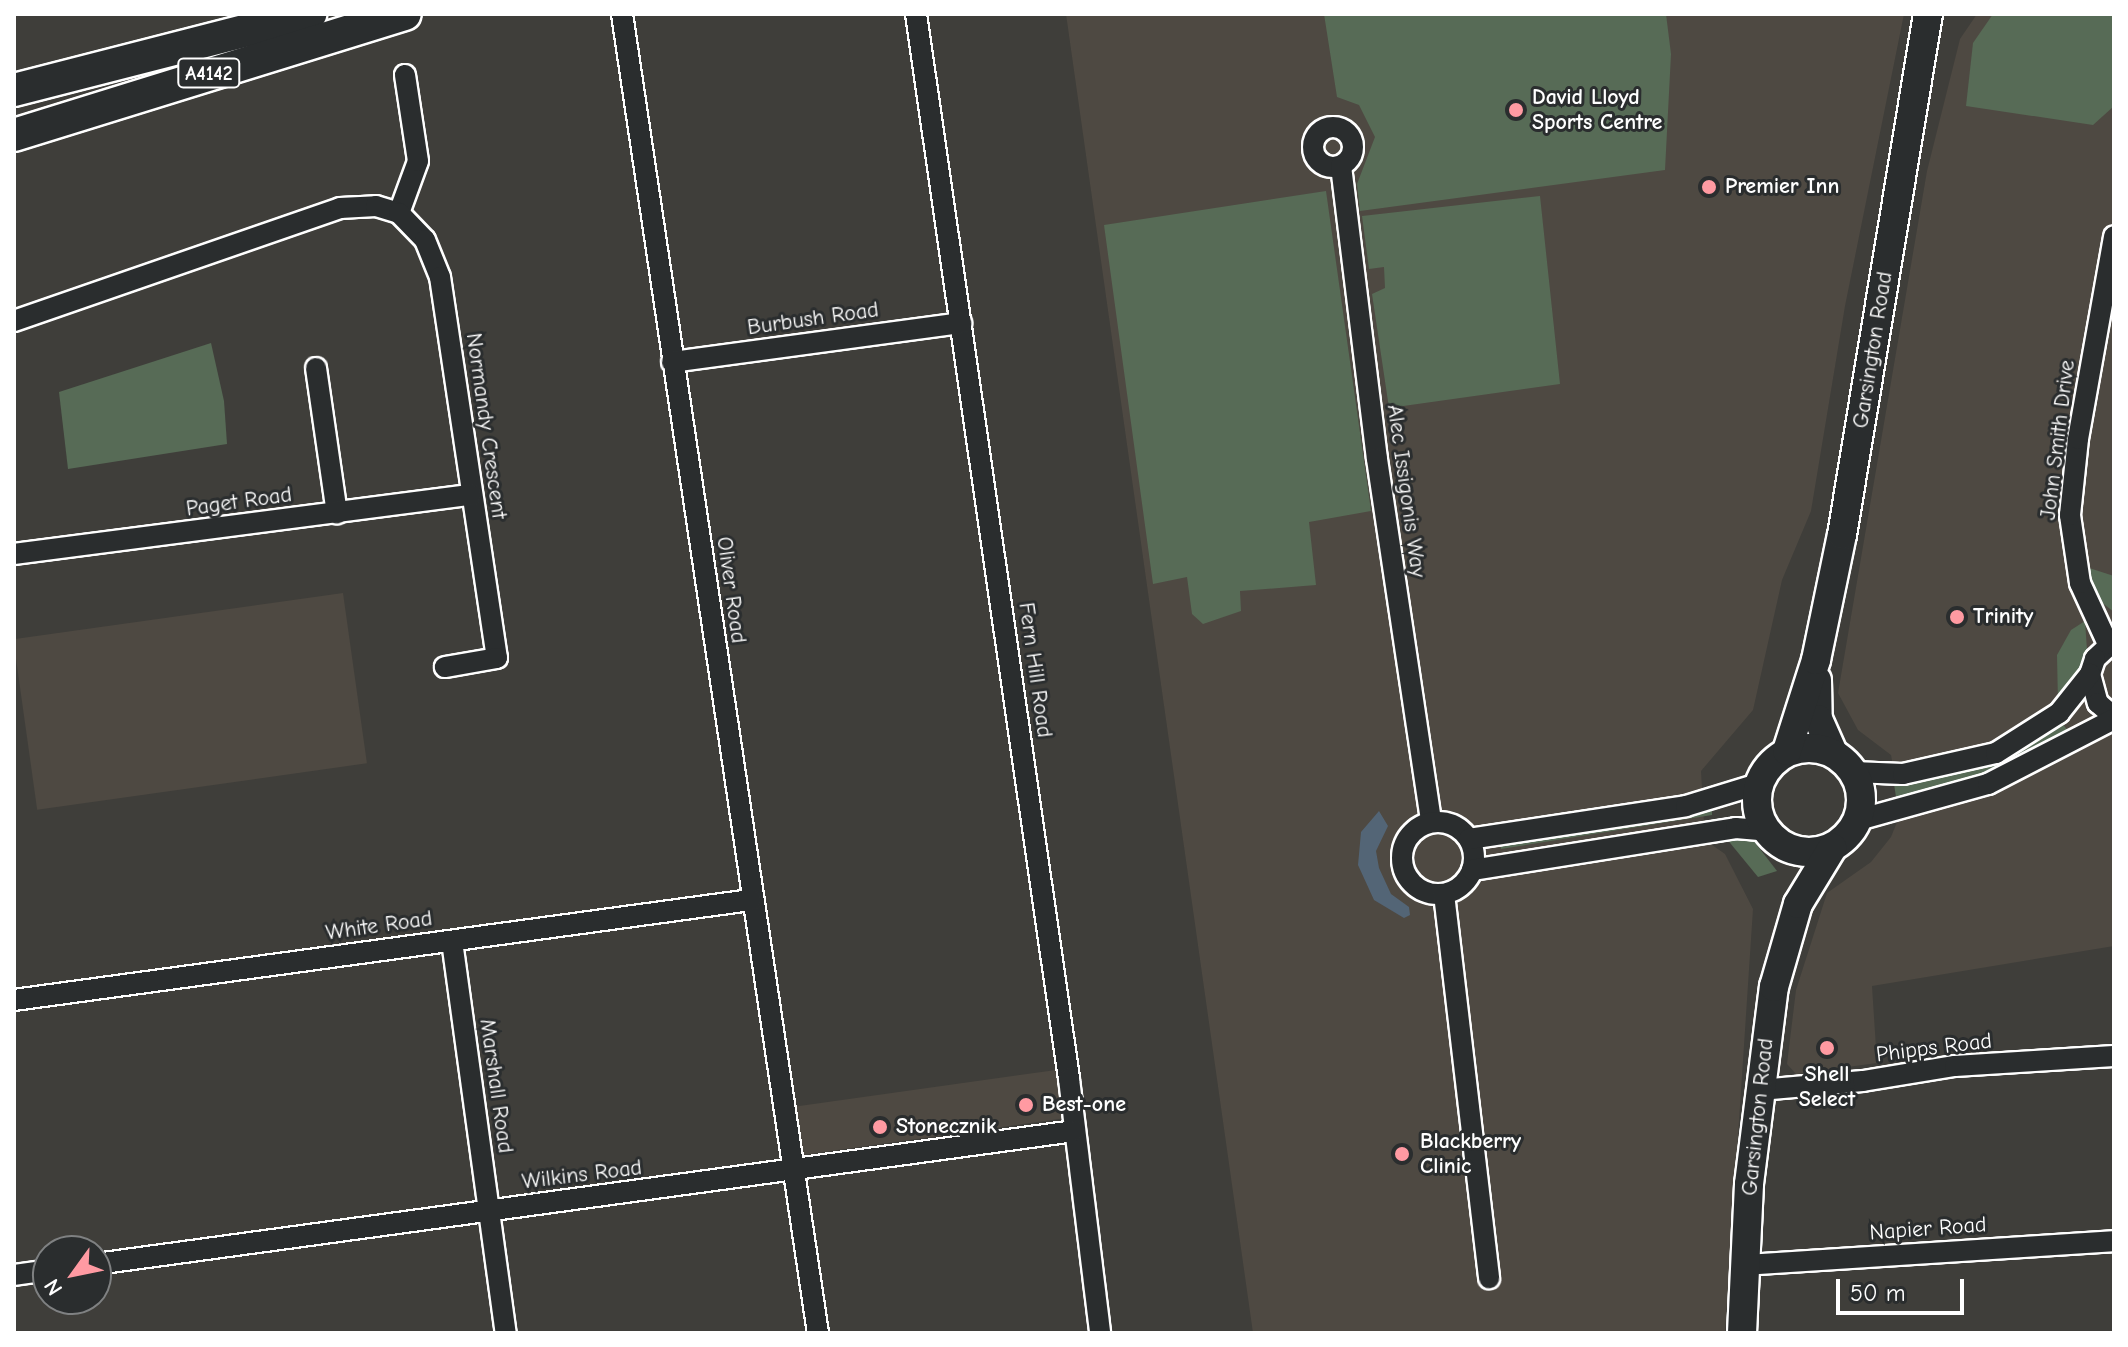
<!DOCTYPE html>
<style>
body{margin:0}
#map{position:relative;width:2128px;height:1347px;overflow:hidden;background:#3f3e3a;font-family:"Comic Neue",sans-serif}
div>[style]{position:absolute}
.built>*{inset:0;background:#4e4942;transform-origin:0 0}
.green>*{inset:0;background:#576b56}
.water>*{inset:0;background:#536576}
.roads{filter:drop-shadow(2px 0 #fff) drop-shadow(-2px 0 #fff) drop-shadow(0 2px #fff) drop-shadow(0 -2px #fff)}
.minor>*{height:20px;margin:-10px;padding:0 10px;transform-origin:10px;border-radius:10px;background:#2a2d2e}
.minor>.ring{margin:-10px;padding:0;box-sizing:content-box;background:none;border:20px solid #2a2d2e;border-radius:50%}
.secondary>*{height:28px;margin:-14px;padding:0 14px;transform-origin:14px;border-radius:14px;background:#2a2d2e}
.secondary>.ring{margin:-14px;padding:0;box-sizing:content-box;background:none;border:28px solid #2a2d2e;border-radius:50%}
.trunk>*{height:32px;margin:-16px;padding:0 16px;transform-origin:16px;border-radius:16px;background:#2a2d2e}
.dots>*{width:22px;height:22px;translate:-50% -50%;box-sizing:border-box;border:4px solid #2a2d2e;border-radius:50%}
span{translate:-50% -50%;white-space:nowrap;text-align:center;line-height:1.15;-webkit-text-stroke:6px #2a2d2e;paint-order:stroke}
.shield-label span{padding:2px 6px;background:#2a2d2e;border:2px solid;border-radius:6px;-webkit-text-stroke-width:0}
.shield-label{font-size:20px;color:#fff;font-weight:700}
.poi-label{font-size:22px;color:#fff;font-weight:700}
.left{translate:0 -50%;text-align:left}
.street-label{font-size:22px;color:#fff}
.frame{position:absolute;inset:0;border:16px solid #fff;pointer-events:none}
.north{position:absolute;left:32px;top:1235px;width:80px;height:80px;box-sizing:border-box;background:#2a2d2e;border:2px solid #7f8182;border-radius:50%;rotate:237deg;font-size:22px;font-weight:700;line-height:32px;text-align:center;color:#fff}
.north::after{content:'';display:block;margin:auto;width:28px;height:36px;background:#ff9aa2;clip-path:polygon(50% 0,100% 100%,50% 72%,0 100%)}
.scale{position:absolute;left:1836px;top:1279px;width:128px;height:36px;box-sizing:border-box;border:4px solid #fff;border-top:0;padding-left:10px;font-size:24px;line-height:28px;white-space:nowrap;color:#fff;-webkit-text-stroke:6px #2a2d2e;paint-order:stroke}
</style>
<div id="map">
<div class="built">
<div style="clip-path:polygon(1066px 14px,1904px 14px,1845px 306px,1811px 511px,1782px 580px,1753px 710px,1701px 771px,1705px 840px,1725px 854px,1753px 909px,1725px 1333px,1253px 1333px)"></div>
<div style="clip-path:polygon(1977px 14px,2114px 14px,2114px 946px,1872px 986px,1877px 1063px,1796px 1074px,1787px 1064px,1796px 990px,1827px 893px,1871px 862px,1891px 837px,1901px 812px,1891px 755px,1858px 730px,1838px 693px,1927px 171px,1960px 39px)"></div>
<div style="left:343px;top:593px;width:172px;height:333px;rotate:82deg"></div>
<div style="left:1056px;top:1070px;width:49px;height:270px;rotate:82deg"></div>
</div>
<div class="green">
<div style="clip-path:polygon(1324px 14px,1666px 14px,1671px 54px,1665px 170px,1360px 211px,1357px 184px,1375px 137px,1359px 105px,1337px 97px)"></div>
<div style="clip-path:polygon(1993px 14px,2114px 14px,2114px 106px,2093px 125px,1966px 106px,1973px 43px)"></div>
<div style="clip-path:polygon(1326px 191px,1371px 511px,1309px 522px,1316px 585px,1240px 591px,1241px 611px,1203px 624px,1192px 614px,1187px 577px,1153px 584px,1104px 225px)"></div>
<div style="clip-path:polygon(1540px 196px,1560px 384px,1389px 408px,1372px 294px,1385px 288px,1384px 267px,1369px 269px,1362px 216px)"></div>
<div style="clip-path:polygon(211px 343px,224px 401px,227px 444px,68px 469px,59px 392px)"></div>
<div style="clip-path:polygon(2086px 567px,2114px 576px,2114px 612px,2096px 598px)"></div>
<div style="clip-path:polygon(2085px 621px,2087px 650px,2078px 676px,2058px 703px,2057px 655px,2071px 630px)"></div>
<div style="clip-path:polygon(2062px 723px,2068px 731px,1997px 772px,1896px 797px,1894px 784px,1985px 766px)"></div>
<div style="clip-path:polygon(1712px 811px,1712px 815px,1501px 849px,1500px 842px)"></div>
<div style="clip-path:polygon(1732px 833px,1753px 840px,1777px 871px,1758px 877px,1726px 838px)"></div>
</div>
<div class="water">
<div style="clip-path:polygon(1379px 811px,1388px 826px,1376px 851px,1379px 868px,1391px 894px,1409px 907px,1410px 915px,1404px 918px,1374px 900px,1358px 865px,1361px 832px)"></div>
</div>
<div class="roads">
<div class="minor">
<div style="left:622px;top:14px;width:1333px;rotate:81.55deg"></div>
<div style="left:916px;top:14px;width:1076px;rotate:81.82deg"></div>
<div style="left:1069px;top:1079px;width:256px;rotate:83deg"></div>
<div class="ring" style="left:1313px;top:127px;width:20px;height:20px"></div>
<div style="left:1341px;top:166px;width:295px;rotate:83deg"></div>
<div style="left:1377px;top:459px;width:367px;rotate:81.5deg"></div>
<div style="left:399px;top:213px;width:55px;rotate:-69.9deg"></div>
<div style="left:418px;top:161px;width:87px;rotate:-98.6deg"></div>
<div style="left:14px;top:321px;width:345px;rotate:-19.1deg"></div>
<div style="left:340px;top:208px;width:36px;rotate:-3deg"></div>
<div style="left:376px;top:206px;width:24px;rotate:17deg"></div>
<div style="left:399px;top:213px;width:37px;rotate:46deg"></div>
<div style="left:425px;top:240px;width:40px;rotate:68deg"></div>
<div style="left:440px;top:277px;width:385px;rotate:81.5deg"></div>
<div style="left:497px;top:658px;width:53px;rotate:170.2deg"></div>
<div style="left:672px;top:362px;width:292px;rotate:-7.7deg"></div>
<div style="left:316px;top:368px;width:147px;rotate:81.8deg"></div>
<div style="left:14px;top:554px;width:461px;rotate:-7.4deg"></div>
<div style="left:2114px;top:641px;width:26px;rotate:137deg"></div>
<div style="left:2095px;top:659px;width:16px;rotate:108deg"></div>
<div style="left:2090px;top:674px;width:30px;rotate:75deg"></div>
<div style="left:2098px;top:703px;width:21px;rotate:41deg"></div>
<div style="left:2108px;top:644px;width:67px;rotate:-114.7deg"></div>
<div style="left:2080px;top:583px;width:69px;rotate:-98.4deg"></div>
<div style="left:2070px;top:515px;width:76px;rotate:-84deg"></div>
<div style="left:2078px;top:439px;width:206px;rotate:-79.9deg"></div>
<div style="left:1853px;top:772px;width:50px;rotate:2.3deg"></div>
<div style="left:1903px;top:774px;width:95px;rotate:-12.7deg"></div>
<div style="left:1996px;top:753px;width:75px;rotate:-32.4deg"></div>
<div style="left:2059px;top:713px;width:50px;rotate:-51.5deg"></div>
<div style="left:1858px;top:820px;width:135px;rotate:-15.5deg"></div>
<div style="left:1988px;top:784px;width:142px;rotate:-27.3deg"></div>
<div class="ring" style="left:1402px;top:822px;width:52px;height:52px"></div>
<div style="left:1469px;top:839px;width:219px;rotate:-8.6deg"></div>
<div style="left:1686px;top:806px;width:75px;rotate:-17deg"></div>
<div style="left:1472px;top:870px;width:267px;rotate:-9deg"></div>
<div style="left:1736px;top:828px;width:32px;rotate:5deg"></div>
<div style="left:1444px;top:894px;width:387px;rotate:83.3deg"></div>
<div style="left:452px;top:941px;width:396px;rotate:82.2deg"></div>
<div style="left:14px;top:1000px;width:744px;rotate:-7.73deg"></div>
<div style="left:1760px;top:1090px;width:103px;rotate:-5deg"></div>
<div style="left:1863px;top:1081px;width:93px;rotate:-9.3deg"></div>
<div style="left:1955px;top:1066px;width:159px;rotate:-3.6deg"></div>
<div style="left:96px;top:1264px;width:987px;rotate:-7.74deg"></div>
<div style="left:1745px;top:1265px;width:370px;rotate:-3.7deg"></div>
<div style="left:14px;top:1275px;width:34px;rotate:-8deg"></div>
</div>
<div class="secondary">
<div style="left:1817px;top:680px;width:39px;rotate:89deg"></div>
<div style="left:1818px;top:719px;width:36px;rotate:66deg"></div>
<div class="ring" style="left:1757px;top:748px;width:76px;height:76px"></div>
<div style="left:1787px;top:751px;width:96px;rotate:-72.3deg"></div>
<div style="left:1816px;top:660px;width:128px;rotate:-78.3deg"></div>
<div style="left:1842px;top:535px;width:528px;rotate:-80.63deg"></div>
<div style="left:1742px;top:1333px;width:149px;rotate:-87.3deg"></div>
<div style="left:1749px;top:1184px;width:199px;rotate:-82.8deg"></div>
<div style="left:1774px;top:987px;width:86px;rotate:-73.9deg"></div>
<div style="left:1798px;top:904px;width:66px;rotate:-58.7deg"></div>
</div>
<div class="trunk">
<div style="left:14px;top:90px;width:306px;rotate:-14.4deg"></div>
<div style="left:14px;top:135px;width:409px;rotate:-17.2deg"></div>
</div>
</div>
<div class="dots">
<div style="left:1516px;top:110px;background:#ff9aa2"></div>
<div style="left:1709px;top:187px;background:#ff9aa2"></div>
<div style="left:1957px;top:617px;background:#ff9aa2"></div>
<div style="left:1827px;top:1048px;background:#ff9aa2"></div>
<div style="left:1026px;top:1105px;background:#ff9aa2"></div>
<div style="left:880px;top:1127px;background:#ff9aa2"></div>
<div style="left:1402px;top:1154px;background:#ff9aa2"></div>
</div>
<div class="shield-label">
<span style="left:209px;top:73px">A4142</span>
</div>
<div class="poi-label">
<span class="left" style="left:1532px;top:110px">David Lloyd<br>Sports Centre</span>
<span class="left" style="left:1725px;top:187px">Premier Inn</span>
<span class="left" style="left:1973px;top:617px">Trinity</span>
<span style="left:1827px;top:1087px">Shell<br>Select</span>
<span class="left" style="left:1042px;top:1105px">Best-one</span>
<span class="left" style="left:896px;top:1127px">Stonecznik</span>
<span class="left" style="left:1420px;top:1154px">Blackberry<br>Clinic</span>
</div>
<div class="street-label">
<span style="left:813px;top:319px;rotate:-8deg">Burbush Road</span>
<span style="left:1873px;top:350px;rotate:-81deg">Garsington Road</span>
<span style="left:486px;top:426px;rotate:82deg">Normandy Crescent</span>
<span style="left:2058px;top:440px;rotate:-83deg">John Smith Drive</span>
<span style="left:1406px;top:491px;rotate:82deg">Alec Issigonis Way</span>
<span style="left:239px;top:502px;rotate:-8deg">Paget Road</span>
<span style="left:731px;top:590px;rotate:82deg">Oliver Road</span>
<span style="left:1035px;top:670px;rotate:82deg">Fern Hill Road</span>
<span style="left:379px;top:926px;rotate:-8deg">White Road</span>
<span style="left:1934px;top:1048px;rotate:-7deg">Phipps Road</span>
<span style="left:496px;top:1086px;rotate:82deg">Marshall Road</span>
<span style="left:1758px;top:1117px;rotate:-84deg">Garsington Road</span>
<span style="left:582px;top:1175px;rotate:-7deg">Wilkins Road</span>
<span style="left:1928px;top:1229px;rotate:-4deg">Napier Road</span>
</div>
<div class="frame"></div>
<div class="north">N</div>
<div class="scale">50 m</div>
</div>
